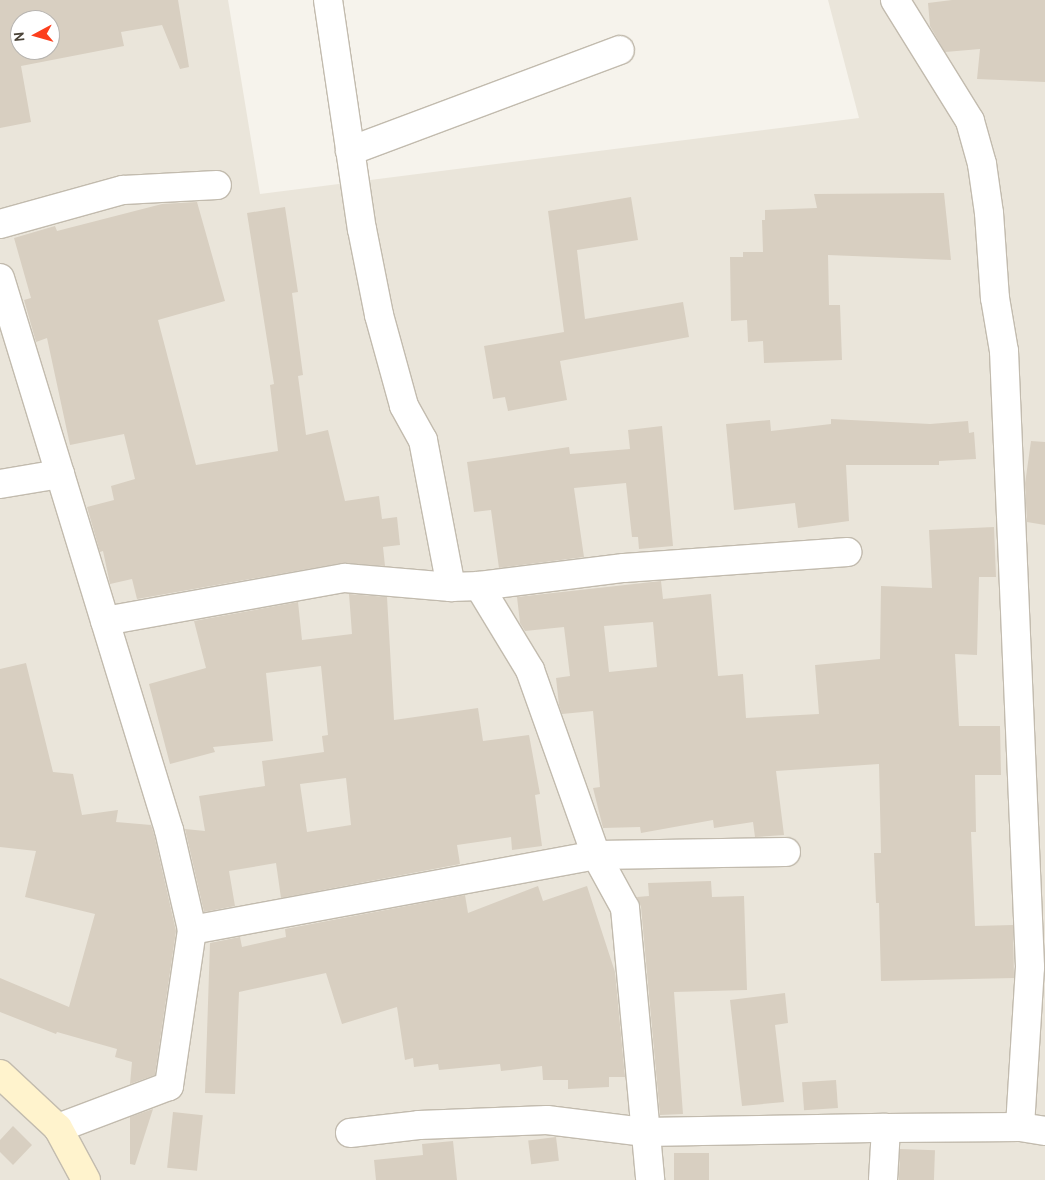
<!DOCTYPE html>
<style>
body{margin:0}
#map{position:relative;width:1045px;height:1180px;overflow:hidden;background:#f6f3ec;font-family:Overpass,sans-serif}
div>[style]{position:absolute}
.residential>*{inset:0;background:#eae5da}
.building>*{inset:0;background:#d8cfc1;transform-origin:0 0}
.roads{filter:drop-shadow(1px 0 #c2bbae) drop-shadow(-1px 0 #c2bbae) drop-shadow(0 1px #c2bbae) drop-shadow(0 -1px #c2bbae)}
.street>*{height:28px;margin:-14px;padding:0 14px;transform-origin:14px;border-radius:14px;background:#fff}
.secondary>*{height:28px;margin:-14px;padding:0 14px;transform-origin:14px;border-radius:14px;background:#fff3cd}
span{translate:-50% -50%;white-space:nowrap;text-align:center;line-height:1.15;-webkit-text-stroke:4px #fff;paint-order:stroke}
.north{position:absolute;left:10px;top:10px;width:50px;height:50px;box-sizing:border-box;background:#fff;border:1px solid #b7b4b0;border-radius:50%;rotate:264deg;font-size:14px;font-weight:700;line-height:20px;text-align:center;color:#4b4439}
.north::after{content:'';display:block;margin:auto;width:18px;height:22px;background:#fc3f1d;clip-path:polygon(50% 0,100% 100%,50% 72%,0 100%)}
</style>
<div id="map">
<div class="residential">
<div style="clip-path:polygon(evenodd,0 0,228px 0,260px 194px,859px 118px,828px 0,1045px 0,1045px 1180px,0 1180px,0 0,20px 20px,50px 20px,50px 50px,20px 50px,20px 20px)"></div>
</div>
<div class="building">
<div style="clip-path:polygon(evenodd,0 0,178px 0,189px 67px,180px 69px,162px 25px,121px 32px,124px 46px,21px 66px,31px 122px,0 128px,0 0,20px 20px,50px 20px,50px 50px,20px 50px,20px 20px)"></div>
<div style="clip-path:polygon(952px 0,1045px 0,1045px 82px,977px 79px,980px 49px,945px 52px,930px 26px,928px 3px)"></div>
<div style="clip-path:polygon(944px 193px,951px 260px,828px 255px,829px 305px,840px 305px,842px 360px,764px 363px,763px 341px,748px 342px,747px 320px,731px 321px,730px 257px,743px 257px,743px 252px,763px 252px,762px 220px,765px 220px,765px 210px,817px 208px,814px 194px)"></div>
<div style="clip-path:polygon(631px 197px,638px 240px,577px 250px,585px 319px,683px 302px,689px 337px,560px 361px,567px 400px,508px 411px,505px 397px,493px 399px,484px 346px,564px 332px,548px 211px)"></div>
<div style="clip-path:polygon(197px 202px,225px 301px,158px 320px,196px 465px,278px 451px,270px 385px,274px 384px,247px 213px,285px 207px,298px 292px,292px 293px,303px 375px,298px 376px,306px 435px,328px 430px,345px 501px,379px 496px,382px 519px,397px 517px,400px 545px,383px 547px,385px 566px,342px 563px,137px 599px,132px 579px,110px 584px,103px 551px,100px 552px,87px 507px,114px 500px,111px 486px,135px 479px,124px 434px,70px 445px,47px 338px,36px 342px,24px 300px,31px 298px,14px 238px,55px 226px,57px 231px,162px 204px)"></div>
<div style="clip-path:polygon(831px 419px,930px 424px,968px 421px,969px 433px,974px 432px,976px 459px,939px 461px,939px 465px,846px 465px,849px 521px,798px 528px,795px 503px,734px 510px,726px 424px,770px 420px,771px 431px,831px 424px)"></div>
<div style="clip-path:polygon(662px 426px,673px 546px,639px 549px,638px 537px,632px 537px,626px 483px,574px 488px,584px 557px,499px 568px,491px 510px,474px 512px,467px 462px,569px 447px,570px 454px,630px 449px,628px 430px)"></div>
<div style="clip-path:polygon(1031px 441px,1045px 442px,1045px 525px,1027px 522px,1025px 484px)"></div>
<div style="clip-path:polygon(evenodd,994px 527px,996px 577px,979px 577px,977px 655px,955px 654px,959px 726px,1000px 726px,1001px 775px,975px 775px,976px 832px,971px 832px,975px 926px,1013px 925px,1014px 978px,881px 981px,879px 903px,876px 903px,874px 853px,881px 853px,879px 764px,776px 771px,784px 835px,755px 837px,753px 822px,714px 828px,713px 820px,641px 833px,640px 827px,603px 828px,593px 788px,600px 787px,593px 711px,562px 714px,559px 705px,556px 678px,570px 676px,564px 627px,525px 631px,520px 623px,517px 597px,661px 581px,663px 599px,711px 594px,718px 676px,743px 674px,746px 718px,819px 714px,815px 665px,880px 659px,881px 586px,932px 588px,929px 530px,994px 527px,653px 622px,657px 667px,609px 672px,604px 626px,653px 622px)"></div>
<div style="clip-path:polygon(evenodd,349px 594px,387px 597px,394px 720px,478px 708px,483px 741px,529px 735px,540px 794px,535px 795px,542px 846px,512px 850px,511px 837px,457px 845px,460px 864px,281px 898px,276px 863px,229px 871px,235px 906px,204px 912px,185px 829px,205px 831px,199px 796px,265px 786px,262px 761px,324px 752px,322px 736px,328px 735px,321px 666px,266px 673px,273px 741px,213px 747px,215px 752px,170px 764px,149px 684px,206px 668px,194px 621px,298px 602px,302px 640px,352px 634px,349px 594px,346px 778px,351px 825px,307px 832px,300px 784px,346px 778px)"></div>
<div style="clip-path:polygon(26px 663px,53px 772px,73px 774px,82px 815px,118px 810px,116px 822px,151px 825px,154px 834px,176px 931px,155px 1075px,130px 1084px,132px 1062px,115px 1057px,117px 1049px,57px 1032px,56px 1034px,0 1012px,0 978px,69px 1007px,95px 914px,25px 897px,36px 851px,0 847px,0 669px)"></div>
<div style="clip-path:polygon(711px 881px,712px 897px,744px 896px,747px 990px,674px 992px,683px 1114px,660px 1115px,641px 907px,637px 897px,649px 896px,648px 883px)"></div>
<div style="clip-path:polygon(538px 886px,543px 901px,587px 886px,615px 972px,625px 1077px,609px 1077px,609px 1087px,568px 1089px,568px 1080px,543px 1080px,542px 1066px,501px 1071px,500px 1064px,439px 1070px,438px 1064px,414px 1067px,413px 1058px,405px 1060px,397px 1007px,342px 1024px,326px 973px,239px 992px,235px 1094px,205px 1093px,210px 943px,240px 937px,242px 947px,286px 937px,285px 929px,465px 895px,468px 913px)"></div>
<div style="clip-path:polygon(785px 993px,788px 1023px,775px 1025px,784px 1102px,742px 1106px,730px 1000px)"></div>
<div style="left:836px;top:1080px;width:28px;height:34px;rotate:86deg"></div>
<div style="clip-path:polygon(153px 1109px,135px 1165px,130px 1164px,130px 1117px)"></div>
<div style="left:173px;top:1112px;width:30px;height:56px;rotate:6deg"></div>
<div style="clip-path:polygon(13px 1126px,32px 1145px,13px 1165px,0 1152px,0 1140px)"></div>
<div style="left:556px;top:1137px;width:24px;height:28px;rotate:83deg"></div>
<div style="clip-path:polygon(453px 1141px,457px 1180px,376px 1180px,374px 1160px,423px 1155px,422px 1144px)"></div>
<div style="left:900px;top:1149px;width:35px;height:31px;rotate:2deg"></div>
<div style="left:674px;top:1153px;width:35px;height:27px"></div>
</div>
<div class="roads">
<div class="street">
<div style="left:328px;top:0;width:232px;rotate:81.6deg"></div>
<div style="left:362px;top:229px;width:88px;rotate:78.8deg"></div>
<div style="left:379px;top:315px;width:94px;rotate:74.6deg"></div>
<div style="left:404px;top:406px;width:39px;rotate:61deg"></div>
<div style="left:423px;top:440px;width:150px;rotate:79.2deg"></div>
<div style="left:895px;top:0;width:142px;rotate:58.2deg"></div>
<div style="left:970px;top:121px;width:45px;rotate:74.4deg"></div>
<div style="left:982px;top:164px;width:49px;rotate:81.9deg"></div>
<div style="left:989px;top:213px;width:85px;rotate:86deg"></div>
<div style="left:995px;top:298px;width:54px;rotate:80.4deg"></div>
<div style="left:1004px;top:351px;width:617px;rotate:87.58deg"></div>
<div style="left:1030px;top:967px;width:160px;rotate:93.6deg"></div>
<div style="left:350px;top:151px;width:288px;rotate:-20.5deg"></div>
<div style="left:0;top:224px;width:128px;rotate:-15.5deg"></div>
<div style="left:123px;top:190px;width:94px;rotate:-3deg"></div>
<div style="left:0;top:278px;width:577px;rotate:72.98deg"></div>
<div style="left:169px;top:830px;width:103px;rotate:77deg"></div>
<div style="left:192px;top:930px;width:158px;rotate:98.4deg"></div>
<div style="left:169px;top:1086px;width:119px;rotate:159.3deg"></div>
<div style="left:0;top:484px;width:61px;rotate:-9.5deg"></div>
<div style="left:479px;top:586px;width:146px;rotate:-7.1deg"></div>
<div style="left:624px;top:568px;width:224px;rotate:-4.1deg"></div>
<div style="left:105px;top:621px;width:244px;rotate:-10.2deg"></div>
<div style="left:345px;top:578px;width:106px;rotate:4.9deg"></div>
<div style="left:451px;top:587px;width:28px;rotate:-2deg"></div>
<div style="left:479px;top:586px;width:98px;rotate:58.7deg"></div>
<div style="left:530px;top:670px;width:196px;rotate:70.4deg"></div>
<div style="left:596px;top:855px;width:60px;rotate:61.3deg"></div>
<div style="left:625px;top:908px;width:273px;rotate:84.7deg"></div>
<div style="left:192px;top:930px;width:411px;rotate:-10.5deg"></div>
<div style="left:596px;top:855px;width:190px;rotate:-0.9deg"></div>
<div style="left:350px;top:1133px;width:69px;rotate:-6.6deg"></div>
<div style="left:419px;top:1125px;width:128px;rotate:-2.2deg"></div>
<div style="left:547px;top:1120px;width:99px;rotate:7deg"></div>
<div style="left:645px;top:1132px;width:241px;rotate:-1deg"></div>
<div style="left:886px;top:1128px;width:134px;rotate:-0.4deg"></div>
<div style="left:1020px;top:1127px;width:25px;rotate:9deg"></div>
<div style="left:883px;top:1180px;width:52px;rotate:-86.7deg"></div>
</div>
<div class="secondary">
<div style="left:0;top:1074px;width:79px;rotate:43deg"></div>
<div style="left:58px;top:1128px;width:59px;rotate:61.7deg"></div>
</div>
</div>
<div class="north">N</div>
</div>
